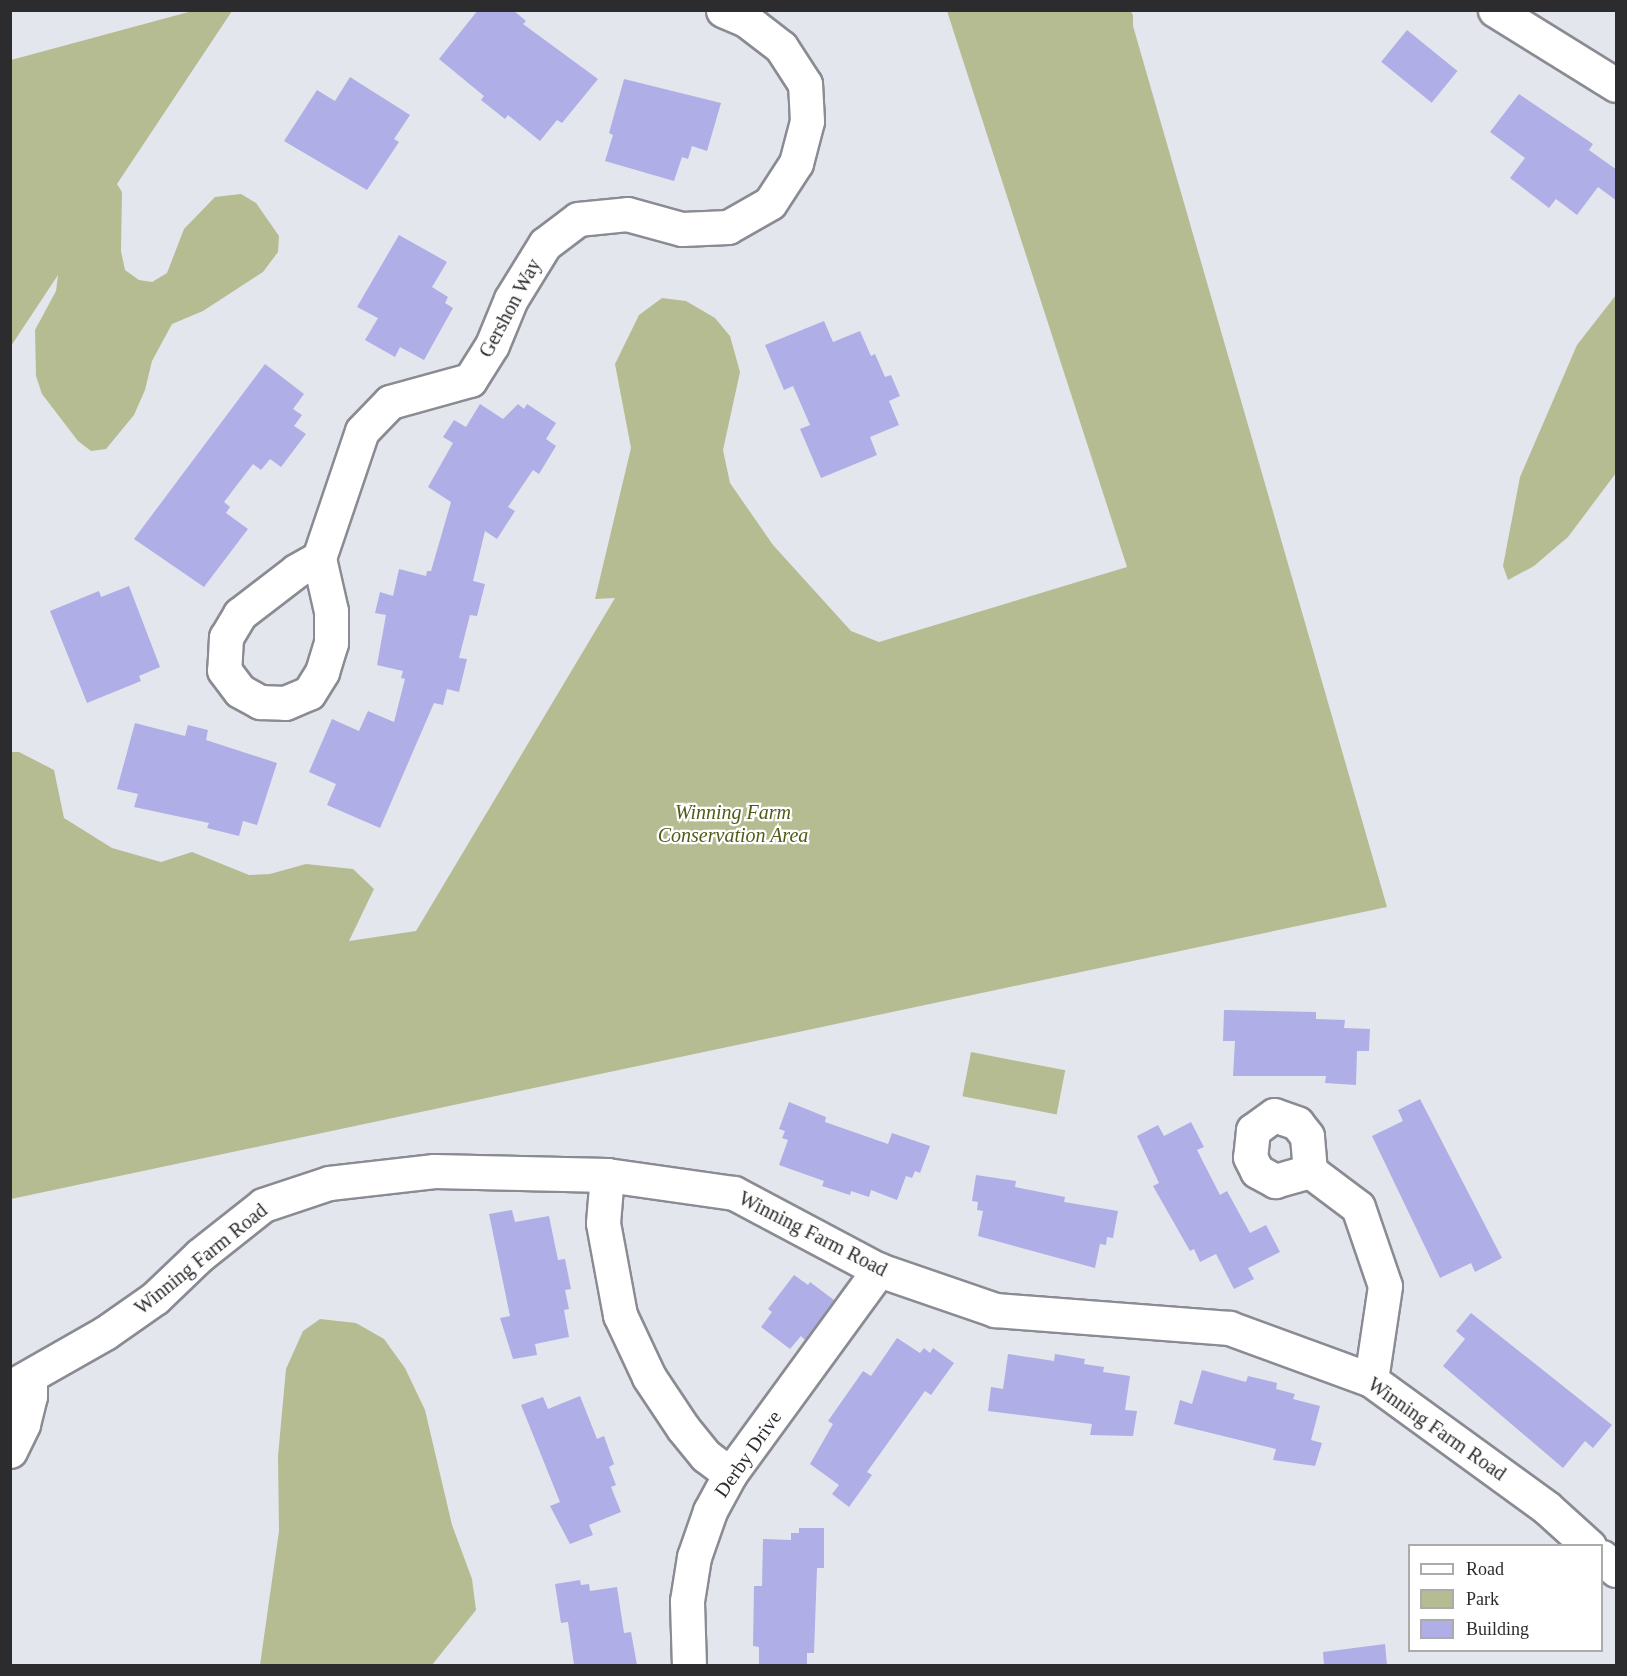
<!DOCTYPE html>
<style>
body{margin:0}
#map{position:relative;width:1627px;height:1676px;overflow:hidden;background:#e4e6ee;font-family:Georgia,serif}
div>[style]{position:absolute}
.green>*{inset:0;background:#b5bc92;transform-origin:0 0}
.building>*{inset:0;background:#afaee6;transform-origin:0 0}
.roads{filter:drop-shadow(2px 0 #8a8b93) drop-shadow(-2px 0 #8a8b93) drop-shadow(0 2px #8a8b93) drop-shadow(0 -2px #8a8b93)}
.minor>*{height:33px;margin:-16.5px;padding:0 16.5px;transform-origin:16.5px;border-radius:16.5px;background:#fff}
span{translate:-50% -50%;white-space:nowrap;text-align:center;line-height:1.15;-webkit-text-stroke:4.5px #fff;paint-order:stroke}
.street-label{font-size:20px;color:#2c2c2f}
.park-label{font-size:20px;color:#535a18;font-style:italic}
.frame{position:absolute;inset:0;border:12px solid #2c2c2f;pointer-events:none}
.legend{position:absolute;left:1408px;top:1544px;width:195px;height:108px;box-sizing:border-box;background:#fff;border:2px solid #ababac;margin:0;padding:8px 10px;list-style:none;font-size:18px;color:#2c2c2f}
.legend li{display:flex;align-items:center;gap:12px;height:30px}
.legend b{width:30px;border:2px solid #ababac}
</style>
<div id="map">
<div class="green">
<div style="clip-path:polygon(196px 10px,232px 11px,117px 184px,122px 192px,121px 251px,125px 270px,139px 280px,152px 282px,167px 273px,184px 229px,215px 197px,241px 194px,256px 203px,279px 236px,278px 252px,263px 272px,203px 311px,172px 324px,152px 361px,145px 390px,134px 415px,106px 449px,91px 451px,78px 441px,42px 394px,36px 376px,35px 330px,56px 291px,58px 275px,11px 346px,11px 60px)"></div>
<div style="clip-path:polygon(947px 11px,1130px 10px,1133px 15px,1133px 26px,1387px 907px,11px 1199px,11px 752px,19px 752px,54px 770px,64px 818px,112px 848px,161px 862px,192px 852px,249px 875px,270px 874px,306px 864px,353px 869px,374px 889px,349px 941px,416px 931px,615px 598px,595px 599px,631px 448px,615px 364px,639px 315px,662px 298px,686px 301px,715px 318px,730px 336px,740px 372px,723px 450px,730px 483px,773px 545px,851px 631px,879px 642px,1127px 567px)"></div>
<div style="clip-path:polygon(1616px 295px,1616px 473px,1568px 537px,1534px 566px,1508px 580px,1503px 566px,1520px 477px,1577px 345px)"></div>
<div style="left:971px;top:1052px;width:96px;height:45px;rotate:11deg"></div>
<div style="clip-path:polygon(320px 1319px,356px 1323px,384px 1339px,405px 1368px,425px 1410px,452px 1525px,472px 1579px,476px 1610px,432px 1665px,260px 1665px,279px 1531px,278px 1456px,286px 1369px,303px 1331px)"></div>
</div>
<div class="building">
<div style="clip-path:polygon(478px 10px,513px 10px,526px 21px,523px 24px,598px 79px,562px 123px,557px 120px,540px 141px,508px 115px,505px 119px,481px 100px,484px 96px,439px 59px)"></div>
<div style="left:1407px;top:30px;width:65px;height:41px;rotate:39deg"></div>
<div style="clip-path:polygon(350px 77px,410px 115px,394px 139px,399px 142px,367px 190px,284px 141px,317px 90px,335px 101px)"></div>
<div style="clip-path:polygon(624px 79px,721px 103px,707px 151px,692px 146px,688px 159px,682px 157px,674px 181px,605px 161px,613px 135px,609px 133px)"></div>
<div style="clip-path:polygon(1519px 94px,1593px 144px,1589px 150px,1617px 170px,1617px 201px,1598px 187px,1577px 215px,1556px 199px,1549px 208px,1510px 178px,1525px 158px,1490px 132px)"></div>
<div style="clip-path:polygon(399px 235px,447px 262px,432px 287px,448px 297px,445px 303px,453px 308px,424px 360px,400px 347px,395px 357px,365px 340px,378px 318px,357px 307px)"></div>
<div style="clip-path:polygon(824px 321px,833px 342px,860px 331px,871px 356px,875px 354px,885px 377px,891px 375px,900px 396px,889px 401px,899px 425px,870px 437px,877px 455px,821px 478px,800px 429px,810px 425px,793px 386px,784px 390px,765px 345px)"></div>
<div style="clip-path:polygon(265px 364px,304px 394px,293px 409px,302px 415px,294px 426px,306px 434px,281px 467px,270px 459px,261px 470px,253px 464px,224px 502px,230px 507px,226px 513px,248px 529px,204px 587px,134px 539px)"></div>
<div style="clip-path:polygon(480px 404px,503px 419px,518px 404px,524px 409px,527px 404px,556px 423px,546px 439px,556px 446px,539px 474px,533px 470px,508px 507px,515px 511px,497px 539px,485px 531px,473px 581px,485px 584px,477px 616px,470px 615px,459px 658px,467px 659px,459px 692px,447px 689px,443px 705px,434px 703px,380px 828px,327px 805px,336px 784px,309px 772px,332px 719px,359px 731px,368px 711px,394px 722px,405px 679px,401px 678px,403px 671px,377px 665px,386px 615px,375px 613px,380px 592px,393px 596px,399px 569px,426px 576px,427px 571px,431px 571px,451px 502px,428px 487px,453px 443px,443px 437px,454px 420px,466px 427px)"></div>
<div style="clip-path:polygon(129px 586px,160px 667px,139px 676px,141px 681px,87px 703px,50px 611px,99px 591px,101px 597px)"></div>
<div style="clip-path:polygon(135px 723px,185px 736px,188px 725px,208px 730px,206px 740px,277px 763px,257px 825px,243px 821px,239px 836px,207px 828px,209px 823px,134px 807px,138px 794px,117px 789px)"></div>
<div style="clip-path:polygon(1224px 1010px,1316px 1012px,1316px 1019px,1345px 1020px,1344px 1028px,1370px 1029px,1369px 1051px,1357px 1051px,1356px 1085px,1325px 1083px,1326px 1076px,1233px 1076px,1235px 1041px,1223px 1041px)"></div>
<div style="clip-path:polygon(1420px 1099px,1502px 1258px,1475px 1272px,1471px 1263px,1440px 1278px,1372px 1136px,1403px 1121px,1398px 1110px)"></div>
<div style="clip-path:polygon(789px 1102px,826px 1117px,825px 1122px,888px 1144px,892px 1133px,930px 1146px,920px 1173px,915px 1171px,912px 1178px,906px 1176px,897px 1200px,871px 1190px,869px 1197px,851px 1191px,850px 1195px,822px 1186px,824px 1181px,779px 1165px,788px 1140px,782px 1138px,785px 1131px,779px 1129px)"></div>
<div style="clip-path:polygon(1191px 1122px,1204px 1147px,1197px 1150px,1220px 1195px,1227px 1191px,1250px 1233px,1266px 1225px,1280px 1252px,1248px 1268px,1254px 1279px,1234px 1289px,1216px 1254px,1200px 1262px,1194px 1249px,1190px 1251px,1153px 1186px,1159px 1183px,1137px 1136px,1158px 1125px,1164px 1136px)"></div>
<div style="clip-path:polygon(976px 1175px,1016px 1181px,1015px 1187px,1065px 1197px,1064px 1202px,1118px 1211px,1113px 1238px,1107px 1237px,1106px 1245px,1100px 1244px,1095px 1268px,978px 1236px,983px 1211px,977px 1210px,978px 1202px,972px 1201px)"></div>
<div style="clip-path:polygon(512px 1210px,515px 1222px,549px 1216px,558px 1260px,565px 1259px,571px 1289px,565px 1290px,569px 1309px,564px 1310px,569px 1337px,535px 1344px,537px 1355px,513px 1359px,500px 1318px,510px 1316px,489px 1214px)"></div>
<div style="clip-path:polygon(794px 1275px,808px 1285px,810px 1282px,834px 1300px,805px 1340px,801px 1336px,790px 1349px,761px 1327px,772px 1312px,768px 1309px)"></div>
<div style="clip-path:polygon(1471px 1313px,1612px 1425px,1593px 1448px,1585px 1441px,1563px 1468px,1443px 1366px,1465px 1339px,1456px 1331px)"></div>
<div style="clip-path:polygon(897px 1338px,920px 1353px,924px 1348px,930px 1353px,933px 1348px,954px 1363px,931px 1395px,925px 1391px,867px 1472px,872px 1475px,849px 1507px,832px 1494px,839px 1485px,810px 1464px,833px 1424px,828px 1421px,863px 1371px,871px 1376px)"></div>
<div style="clip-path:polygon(1008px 1354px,1054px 1361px,1055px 1354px,1085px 1359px,1084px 1364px,1104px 1367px,1103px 1372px,1130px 1376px,1125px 1410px,1137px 1411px,1133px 1436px,1090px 1435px,1092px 1424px,988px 1411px,991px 1387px,1003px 1389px)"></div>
<div style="clip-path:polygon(1202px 1370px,1246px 1382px,1248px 1376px,1277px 1383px,1276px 1389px,1295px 1394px,1293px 1399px,1320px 1406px,1311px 1440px,1322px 1443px,1315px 1466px,1273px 1460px,1276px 1449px,1174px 1424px,1180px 1400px,1192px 1404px)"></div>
<div style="clip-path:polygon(580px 1396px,597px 1439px,604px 1436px,614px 1464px,609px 1467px,616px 1485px,611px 1487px,621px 1512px,589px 1525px,593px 1535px,570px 1544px,550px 1506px,560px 1502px,521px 1405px,543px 1397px,548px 1409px)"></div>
<div style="clip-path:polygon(799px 1528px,824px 1528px,824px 1568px,817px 1568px,814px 1653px,807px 1653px,807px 1665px,759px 1665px,759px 1647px,753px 1646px,754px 1586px,762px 1586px,763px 1539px,791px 1540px,791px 1533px,799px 1533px)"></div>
<div style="clip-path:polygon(580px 1580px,581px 1585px,589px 1584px,590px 1591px,617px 1587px,624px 1633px,631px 1632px,637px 1665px,574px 1665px,568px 1622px,561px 1623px,555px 1584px)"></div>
<div style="clip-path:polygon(1385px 1644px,1387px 1665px,1324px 1665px,1323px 1652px)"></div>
</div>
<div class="roads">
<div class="minor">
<div style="left:1495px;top:10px;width:142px;rotate:31.8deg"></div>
<div style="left:319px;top:558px;width:26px;rotate:151deg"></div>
<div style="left:296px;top:571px;width:71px;rotate:142.5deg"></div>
<div style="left:240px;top:614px;width:27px;rotate:121deg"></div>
<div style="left:226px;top:637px;width:33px;rotate:93deg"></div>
<div style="left:224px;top:670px;width:26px;rotate:53deg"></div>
<div style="left:240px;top:691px;width:23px;rotate:29deg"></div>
<div style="left:260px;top:702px;width:25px;rotate:2deg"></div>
<div style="left:285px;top:703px;width:26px;rotate:-23deg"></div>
<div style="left:309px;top:693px;width:25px;rotate:-58deg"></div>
<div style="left:322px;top:672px;width:30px;rotate:-73deg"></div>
<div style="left:331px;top:643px;width:32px;rotate:-90deg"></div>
<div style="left:331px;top:611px;width:54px;rotate:-102.8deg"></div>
<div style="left:319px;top:558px;width:134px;rotate:-71.3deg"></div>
<div style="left:362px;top:431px;width:40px;rotate:-46deg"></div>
<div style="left:390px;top:402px;width:83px;rotate:-15.4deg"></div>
<div style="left:470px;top:380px;width:41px;rotate:-57.8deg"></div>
<div style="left:492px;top:345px;width:50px;rotate:-67.6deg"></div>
<div style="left:511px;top:299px;width:65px;rotate:-58.3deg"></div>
<div style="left:545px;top:244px;width:41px;rotate:-37.1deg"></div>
<div style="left:578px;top:219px;width:49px;rotate:-5.8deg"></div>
<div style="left:627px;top:214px;width:57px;rotate:15.3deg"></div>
<div style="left:682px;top:229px;width:46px;rotate:-2.5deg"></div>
<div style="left:728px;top:227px;width:48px;rotate:-29.7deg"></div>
<div style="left:770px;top:203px;width:48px;rotate:-57deg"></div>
<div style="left:796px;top:163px;width:43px;rotate:-75.3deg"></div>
<div style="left:807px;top:121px;width:37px;rotate:-93deg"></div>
<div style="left:805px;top:84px;width:44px;rotate:-123deg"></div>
<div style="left:781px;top:47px;width:44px;rotate:-142.4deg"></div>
<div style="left:746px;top:20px;width:25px;rotate:-157deg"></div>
<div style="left:1310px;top:1171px;width:35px;rotate:-95deg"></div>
<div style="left:1307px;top:1136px;width:16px;rotate:-128deg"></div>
<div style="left:1297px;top:1123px;width:24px;rotate:-161deg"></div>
<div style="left:1274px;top:1115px;width:26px;rotate:144deg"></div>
<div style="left:1253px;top:1130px;width:27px;rotate:96deg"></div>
<div style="left:1250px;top:1157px;width:16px;rotate:63deg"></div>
<div style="left:1257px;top:1171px;width:21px;rotate:29deg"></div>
<div style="left:1275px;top:1181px;width:36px;rotate:-16deg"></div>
<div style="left:1310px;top:1171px;width:60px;rotate:36.9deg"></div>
<div style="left:1358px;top:1207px;width:83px;rotate:71.1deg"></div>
<div style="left:1385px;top:1286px;width:95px;rotate:98.5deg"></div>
<div style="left:607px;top:1175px;width:48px;rotate:94.8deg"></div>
<div style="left:603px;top:1223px;width:94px;rotate:79.5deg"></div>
<div style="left:620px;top:1315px;width:68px;rotate:64.9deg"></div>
<div style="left:649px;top:1377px;width:61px;rotate:56.3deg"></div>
<div style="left:683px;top:1428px;width:36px;rotate:51deg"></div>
<div style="left:706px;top:1456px;width:30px;rotate:37deg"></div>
<div style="left:10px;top:1387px;width:109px;rotate:-29.6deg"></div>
<div style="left:105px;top:1333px;width:61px;rotate:-35deg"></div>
<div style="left:155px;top:1298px;width:62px;rotate:-43.7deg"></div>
<div style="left:200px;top:1255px;width:80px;rotate:-38.4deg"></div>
<div style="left:263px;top:1205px;width:70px;rotate:-18.4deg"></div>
<div style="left:329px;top:1183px;width:106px;rotate:-6.5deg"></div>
<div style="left:434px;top:1171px;width:173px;rotate:1.3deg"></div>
<div style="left:607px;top:1175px;width:128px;rotate:8.1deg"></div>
<div style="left:734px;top:1193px;width:164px;rotate:28deg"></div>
<div style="left:879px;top:1270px;width:123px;rotate:19deg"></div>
<div style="left:995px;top:1310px;width:235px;rotate:4.4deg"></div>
<div style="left:1229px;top:1328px;width:151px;rotate:20.1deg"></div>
<div style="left:1371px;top:1380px;width:218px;rotate:36deg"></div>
<div style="left:1547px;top:1508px;width:57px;rotate:42.1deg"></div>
<div style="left:10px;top:1451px;width:30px;rotate:-64deg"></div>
<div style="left:23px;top:1424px;width:29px;rotate:-76deg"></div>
<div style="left:30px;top:1396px;width:18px;rotate:-90deg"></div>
<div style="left:1602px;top:1557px;width:19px;rotate:43deg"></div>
<div style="left:689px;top:1666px;width:65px;rotate:-91.8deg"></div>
<div style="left:687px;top:1601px;width:45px;rotate:-81deg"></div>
<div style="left:694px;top:1557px;width:49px;rotate:-70.8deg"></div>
<div style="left:710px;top:1511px;width:42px;rotate:-61.6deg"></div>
<div style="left:730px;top:1474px;width:253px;rotate:-53.9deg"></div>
</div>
</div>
<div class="street-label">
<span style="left:510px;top:308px;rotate:-62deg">Gershon Way</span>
<span style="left:813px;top:1234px;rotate:27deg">Winning Farm Road</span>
<span style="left:201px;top:1259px;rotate:-39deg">Winning Farm Road</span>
<span style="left:1437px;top:1429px;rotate:35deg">Winning Farm Road</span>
<span style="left:748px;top:1454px;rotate:-55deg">Derby Drive</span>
</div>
<div class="park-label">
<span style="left:733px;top:824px">Winning Farm<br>Conservation Area</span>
</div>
<div class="frame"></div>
<ul class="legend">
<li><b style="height:8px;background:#fff"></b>Road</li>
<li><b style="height:16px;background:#b5bc92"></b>Park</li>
<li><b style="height:16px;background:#afaee6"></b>Building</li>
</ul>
</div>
